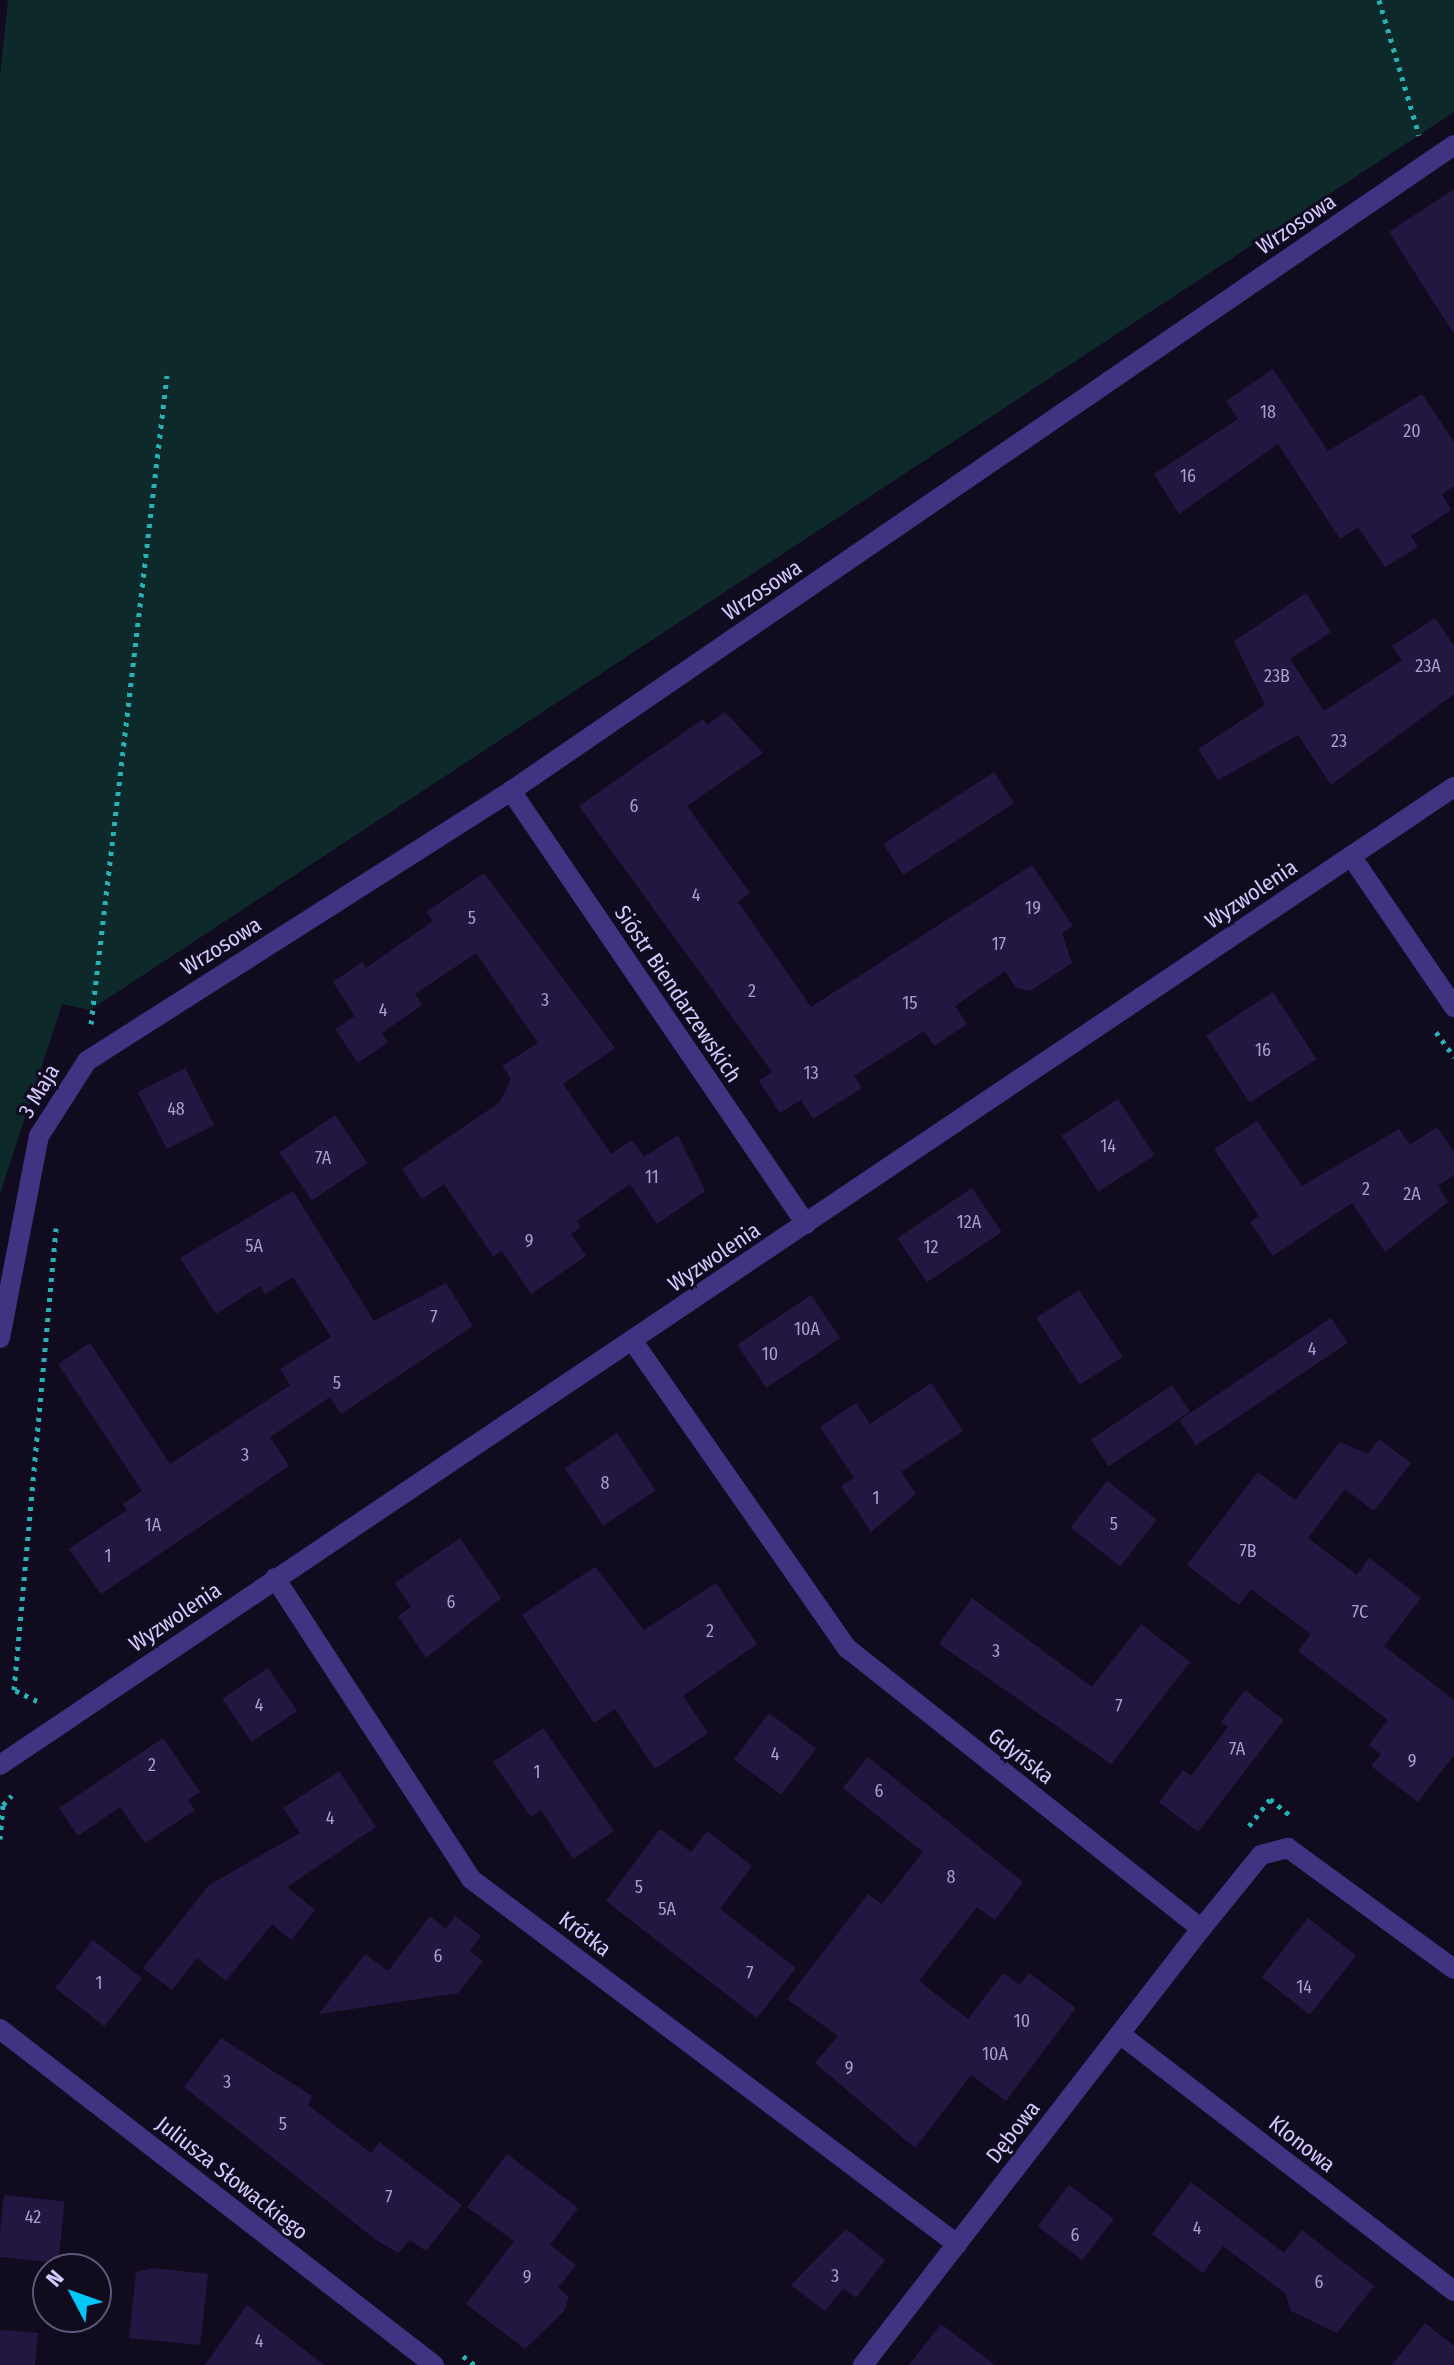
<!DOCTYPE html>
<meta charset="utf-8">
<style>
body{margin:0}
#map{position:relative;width:1454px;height:2365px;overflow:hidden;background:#110b20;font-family:"Fira Sans Condensed",sans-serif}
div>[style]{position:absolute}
.green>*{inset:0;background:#0e292a}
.building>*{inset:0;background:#231742;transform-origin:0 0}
.path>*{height:5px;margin-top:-2.5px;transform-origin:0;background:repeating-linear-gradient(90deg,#27b2b6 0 4px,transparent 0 10px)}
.minor>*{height:20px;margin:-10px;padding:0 10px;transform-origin:10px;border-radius:10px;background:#3e3482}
span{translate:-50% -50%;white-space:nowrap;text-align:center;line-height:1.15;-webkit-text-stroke:6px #110b20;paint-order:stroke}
.number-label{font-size:18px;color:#a89dd0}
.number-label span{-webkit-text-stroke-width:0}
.street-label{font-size:22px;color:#d5caff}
.north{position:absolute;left:32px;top:2253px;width:80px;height:80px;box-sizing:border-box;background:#110b20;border:2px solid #5f5779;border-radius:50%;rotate:311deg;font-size:22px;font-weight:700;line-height:32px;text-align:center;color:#d5caff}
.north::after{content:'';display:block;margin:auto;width:28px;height:36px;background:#00c7f5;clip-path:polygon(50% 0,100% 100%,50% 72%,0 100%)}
</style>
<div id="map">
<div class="green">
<div style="clip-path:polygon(8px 0,1454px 0,1454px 112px,90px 1010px,62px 1004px,0 1194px,0 76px)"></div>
</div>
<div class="building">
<div style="clip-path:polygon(1454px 189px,1454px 334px,1389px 232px)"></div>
<div style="clip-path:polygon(1273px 369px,1328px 451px,1422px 394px,1454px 442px,1454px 486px,1442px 494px,1451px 510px,1411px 536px,1418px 547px,1385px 567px,1358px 527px,1340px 539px,1278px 444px,1179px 514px,1154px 474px,1238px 419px,1226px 401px)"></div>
<div style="clip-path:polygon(1306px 593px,1331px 632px,1290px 659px,1324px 711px,1402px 660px,1392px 646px,1435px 618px,1454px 646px,1454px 694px,1331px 785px,1298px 735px,1218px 780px,1198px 749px,1265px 705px,1234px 641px)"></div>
<div style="clip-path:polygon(725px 712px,763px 753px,687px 806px,750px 893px,738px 902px,811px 1007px,1032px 865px,1073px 926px,1062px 933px,1072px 963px,1030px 991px,1016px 988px,1005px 971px,955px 1006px,967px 1024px,934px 1046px,924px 1031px,854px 1076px,862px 1088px,813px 1119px,801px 1100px,780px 1113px,759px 1081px,772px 1072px,579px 806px,703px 719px,707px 725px)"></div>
<div style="left:994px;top:772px;width:37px;height:132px;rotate:57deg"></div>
<div style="clip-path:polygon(484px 873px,615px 1048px,563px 1084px,611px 1154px,632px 1140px,644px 1157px,678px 1135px,705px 1191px,657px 1224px,630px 1184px,577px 1221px,581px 1227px,571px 1234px,586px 1256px,531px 1294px,502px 1251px,493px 1256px,444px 1184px,422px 1199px,402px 1169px,500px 1102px,511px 1079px,502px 1066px,538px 1043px,476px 953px,415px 994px,422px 1005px,382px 1033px,388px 1042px,358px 1063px,335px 1029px,355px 1016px,333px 982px,362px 962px,366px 968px,433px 921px,426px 912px)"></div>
<div style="left:1273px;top:992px;width:80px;height:80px;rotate:57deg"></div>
<div style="left:185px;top:1068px;width:64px;height:53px;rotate:63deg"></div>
<div style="left:1118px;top:1099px;width:67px;height:67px;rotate:57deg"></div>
<div style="left:335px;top:1115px;width:58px;height:67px;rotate:56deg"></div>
<div style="clip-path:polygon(1257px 1121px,1302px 1186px,1399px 1129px,1410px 1145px,1437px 1127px,1454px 1152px,1454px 1175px,1438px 1186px,1448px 1202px,1385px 1252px,1352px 1203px,1273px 1256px,1250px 1222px,1259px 1216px,1214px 1149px)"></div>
<div style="left:972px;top:1188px;width:53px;height:90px;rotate:56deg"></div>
<div style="clip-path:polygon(293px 1191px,374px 1321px,446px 1283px,473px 1326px,341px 1414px,330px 1397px,270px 1437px,289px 1466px,101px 1594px,69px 1549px,127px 1510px,123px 1504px,142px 1491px,58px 1364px,90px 1343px,170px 1464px,290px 1385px,280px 1369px,331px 1337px,293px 1277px,265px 1294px,260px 1286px,216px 1314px,180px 1258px)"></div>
<div style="left:1079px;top:1290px;width:80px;height:51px;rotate:57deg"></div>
<div style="left:811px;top:1295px;width:52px;height:89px;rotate:56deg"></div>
<div style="left:1331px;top:1318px;width:30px;height:183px;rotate:56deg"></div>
<div style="clip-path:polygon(931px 1383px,963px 1431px,901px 1472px,916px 1494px,871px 1532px,841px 1486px,854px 1478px,820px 1427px,856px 1403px,870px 1424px)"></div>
<div style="left:1172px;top:1385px;width:32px;height:98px;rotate:56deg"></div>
<div style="left:617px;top:1433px;width:69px;height:63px;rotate:56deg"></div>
<div style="clip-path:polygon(1379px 1439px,1411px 1463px,1374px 1511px,1345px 1489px,1308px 1538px,1357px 1575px,1369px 1558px,1421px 1598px,1384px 1646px,1454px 1700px,1454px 1755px,1418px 1802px,1371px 1766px,1381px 1754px,1369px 1745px,1388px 1720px,1298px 1651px,1311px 1634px,1251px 1589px,1239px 1605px,1187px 1565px,1258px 1472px,1295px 1500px,1340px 1442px,1368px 1454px)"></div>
<div style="left:1107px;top:1481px;width:63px;height:59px;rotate:38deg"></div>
<div style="clip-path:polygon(460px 1538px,501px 1598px,426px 1658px,398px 1616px,411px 1607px,395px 1583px)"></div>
<div style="clip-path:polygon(595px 1567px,644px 1630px,716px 1583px,757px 1644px,683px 1696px,708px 1733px,655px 1769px,615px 1709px,594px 1723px,522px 1615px)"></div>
<div style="clip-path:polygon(972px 1598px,1092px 1687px,1141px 1624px,1190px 1662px,1111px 1764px,939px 1644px)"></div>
<div style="left:268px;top:1668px;width:52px;height:55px;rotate:56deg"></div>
<div style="clip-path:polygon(1245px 1690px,1284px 1720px,1198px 1832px,1159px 1802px,1183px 1770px,1191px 1776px,1228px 1727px,1221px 1722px)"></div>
<div style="left:769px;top:1713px;width:59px;height:58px;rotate:37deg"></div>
<div style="clip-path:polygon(543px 1728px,614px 1831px,573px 1859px,541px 1810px,531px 1817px,493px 1762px)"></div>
<div style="clip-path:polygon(163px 1738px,200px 1792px,188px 1800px,195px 1810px,145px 1843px,120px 1807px,78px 1836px,59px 1808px)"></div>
<div style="clip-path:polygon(868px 1757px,1023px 1882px,995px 1920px,977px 1907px,919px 1981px,968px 2019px,1003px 1973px,1020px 1985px,1029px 1973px,1076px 2008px,1006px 2101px,971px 2075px,915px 2148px,815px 2063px,838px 2036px,787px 1999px,868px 1894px,882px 1904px,923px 1852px,843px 1788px)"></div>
<div style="clip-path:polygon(339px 1771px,376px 1827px,287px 1887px,315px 1910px,291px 1940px,272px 1924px,226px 1981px,197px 1958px,172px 1990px,143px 1968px,209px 1885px,300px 1833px,283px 1808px)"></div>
<div style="clip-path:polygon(660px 1829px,691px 1852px,707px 1831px,752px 1866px,720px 1909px,796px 1968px,757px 2018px,606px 1901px)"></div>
<div style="clip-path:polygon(430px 1916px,446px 1929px,455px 1916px,481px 1936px,470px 1951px,483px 1961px,458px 1993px,319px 2014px,365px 1954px,388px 1971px)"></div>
<div style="left:1308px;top:1918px;width:61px;height:75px;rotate:38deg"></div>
<div style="left:93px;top:1940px;width:62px;height:61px;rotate:38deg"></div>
<div style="clip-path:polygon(221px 2038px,312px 2096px,308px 2105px,371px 2153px,379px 2142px,462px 2205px,426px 2251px,410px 2240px,398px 2253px,375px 2239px,184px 2087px)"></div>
<div style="clip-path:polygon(507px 2154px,578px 2208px,550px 2245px,576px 2265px,558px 2288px,569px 2297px,564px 2311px,525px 2349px,466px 2304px,514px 2241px,467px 2207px)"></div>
<div style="clip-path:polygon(1191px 2182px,1284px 2253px,1302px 2230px,1374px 2286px,1337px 2333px,1291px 2311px,1285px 2293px,1223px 2246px,1203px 2273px,1152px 2234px)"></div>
<div style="left:1069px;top:2185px;width:56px;height:52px;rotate:37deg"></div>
<div style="left:4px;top:2195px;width:61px;height:62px;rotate:6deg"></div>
<div style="clip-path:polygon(846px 2229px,885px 2260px,856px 2298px,843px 2288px,825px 2311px,791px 2285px)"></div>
<div style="clip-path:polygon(153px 2268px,208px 2274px,200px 2345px,129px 2338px,136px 2272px)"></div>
<div style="clip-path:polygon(247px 2305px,324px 2365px,205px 2365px)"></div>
<div style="clip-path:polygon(1425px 2323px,1454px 2346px,1454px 2365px,1392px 2365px)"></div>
<div style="clip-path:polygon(941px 2324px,995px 2365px,909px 2365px)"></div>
<div style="clip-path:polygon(0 2330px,38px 2333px,35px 2365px,0 2365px)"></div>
</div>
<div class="path">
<div style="left:1379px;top:0;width:141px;rotate:73.5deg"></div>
<div style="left:91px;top:1024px;width:653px;rotate:-83.32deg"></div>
<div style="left:1436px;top:1032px;width:31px;rotate:54deg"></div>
<div style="left:37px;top:1701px;width:25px;rotate:-154deg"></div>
<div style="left:14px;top:1690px;width:464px;rotate:-84.8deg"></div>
<div style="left:1249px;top:1826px;width:34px;rotate:-52deg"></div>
<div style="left:1270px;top:1799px;width:28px;rotate:39deg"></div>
<div style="left:0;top:1839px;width:34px;rotate:-85deg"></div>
<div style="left:3px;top:1805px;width:13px;rotate:-48deg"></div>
<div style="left:463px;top:2356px;width:15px;rotate:37deg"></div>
</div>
<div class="minor">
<div style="left:511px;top:791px;width:524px;rotate:55.73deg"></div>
<div style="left:1351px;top:856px;width:183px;rotate:55.7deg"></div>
<div style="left:0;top:1338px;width:206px;rotate:-79.1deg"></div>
<div style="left:39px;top:1136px;width:89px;rotate:-57.4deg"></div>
<div style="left:87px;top:1061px;width:503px;rotate:-32.49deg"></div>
<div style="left:511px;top:791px;width:1143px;rotate:-34.41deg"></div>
<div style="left:632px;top:1340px;width:376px;rotate:55.1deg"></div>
<div style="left:847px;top:1648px;width:452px;rotate:38.4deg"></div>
<div style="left:1201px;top:1929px;width:95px;rotate:-51deg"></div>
<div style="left:1261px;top:1855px;width:28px;rotate:-15deg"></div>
<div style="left:1288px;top:1848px;width:205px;rotate:36.1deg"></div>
<div style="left:275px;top:1578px;width:359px;rotate:56.9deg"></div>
<div style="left:471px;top:1879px;width:608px;rotate:36.91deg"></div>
<div style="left:0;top:1765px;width:1752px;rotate:-33.93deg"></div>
<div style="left:0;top:2029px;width:549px;rotate:37.75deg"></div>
<div style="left:1120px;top:2034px;width:421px;rotate:37.6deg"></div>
<div style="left:863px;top:2365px;width:552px;rotate:-52.22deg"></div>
</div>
<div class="number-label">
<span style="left:1268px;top:412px">18</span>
<span style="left:1412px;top:431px">20</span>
<span style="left:1188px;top:476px">16</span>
<span style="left:1428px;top:666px">23A</span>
<span style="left:1277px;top:676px">23B</span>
<span style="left:1339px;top:741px">23</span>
<span style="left:634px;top:806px">6</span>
<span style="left:696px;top:895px">4</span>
<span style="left:1033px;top:908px">19</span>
<span style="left:472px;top:918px">5</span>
<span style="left:999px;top:944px">17</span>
<span style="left:752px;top:991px">2</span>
<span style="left:545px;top:1000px">3</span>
<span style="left:910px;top:1003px">15</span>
<span style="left:383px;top:1010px">4</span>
<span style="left:1263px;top:1050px">16</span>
<span style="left:811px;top:1073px">13</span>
<span style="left:176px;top:1109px">48</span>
<span style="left:1108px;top:1146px">14</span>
<span style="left:323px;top:1158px">7A</span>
<span style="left:652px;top:1177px">11</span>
<span style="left:1366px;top:1189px">2</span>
<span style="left:1412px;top:1194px">2A</span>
<span style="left:969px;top:1222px">12A</span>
<span style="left:529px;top:1241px">9</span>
<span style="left:254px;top:1246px">5A</span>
<span style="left:931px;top:1247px">12</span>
<span style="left:434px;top:1317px">7</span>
<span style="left:807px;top:1329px">10A</span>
<span style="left:1312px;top:1349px">4</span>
<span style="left:770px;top:1354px">10</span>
<span style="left:337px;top:1383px">5</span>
<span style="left:245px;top:1455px">3</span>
<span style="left:605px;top:1483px">8</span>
<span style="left:876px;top:1498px">1</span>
<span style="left:1114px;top:1524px">5</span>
<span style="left:153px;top:1525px">1A</span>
<span style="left:1248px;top:1551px">7B</span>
<span style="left:108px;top:1556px">1</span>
<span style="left:451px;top:1602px">6</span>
<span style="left:1360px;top:1612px">7C</span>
<span style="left:710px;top:1631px">2</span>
<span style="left:996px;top:1651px">3</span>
<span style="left:259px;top:1705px">4</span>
<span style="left:1119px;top:1706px">7</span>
<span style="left:1237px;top:1749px">7A</span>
<span style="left:775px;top:1754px">4</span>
<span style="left:1412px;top:1761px">9</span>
<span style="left:152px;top:1765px">2</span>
<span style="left:537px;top:1772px">1</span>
<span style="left:879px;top:1791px">6</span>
<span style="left:330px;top:1818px">4</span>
<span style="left:951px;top:1877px">8</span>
<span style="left:639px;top:1887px">5</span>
<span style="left:667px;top:1909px">5A</span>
<span style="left:438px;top:1956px">6</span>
<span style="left:750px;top:1973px">7</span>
<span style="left:99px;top:1983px">1</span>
<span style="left:1304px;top:1987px">14</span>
<span style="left:1022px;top:2021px">10</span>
<span style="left:995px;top:2054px">10A</span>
<span style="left:849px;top:2068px">9</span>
<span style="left:227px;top:2082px">3</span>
<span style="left:283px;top:2124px">5</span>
<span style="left:389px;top:2197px">7</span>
<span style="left:33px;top:2217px">42</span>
<span style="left:1197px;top:2228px">4</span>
<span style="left:1075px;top:2235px">6</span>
<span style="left:835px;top:2276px">3</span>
<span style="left:527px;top:2277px">9</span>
<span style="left:1319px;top:2282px">6</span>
<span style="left:259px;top:2341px">4</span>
</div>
<div class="street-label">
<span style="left:1296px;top:224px;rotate:-34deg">Wrzosowa</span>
<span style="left:762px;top:590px;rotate:-34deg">Wrzosowa</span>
<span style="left:1251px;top:894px;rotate:-34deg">Wyzwolenia</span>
<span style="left:221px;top:946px;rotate:-32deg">Wrzosowa</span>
<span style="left:678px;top:994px;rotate:56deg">Sióstr Biendarzewskich</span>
<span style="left:39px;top:1091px;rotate:-59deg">3 Maja</span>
<span style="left:714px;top:1257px;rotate:-34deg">Wyzwolenia</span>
<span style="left:175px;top:1617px;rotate:-34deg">Wyzwolenia</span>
<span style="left:1021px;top:1756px;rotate:38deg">Gdyńska</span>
<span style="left:585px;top:1934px;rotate:37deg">Krótka</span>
<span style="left:1013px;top:2132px;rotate:-52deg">Dębowa</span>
<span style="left:1302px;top:2144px;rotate:38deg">Klonowa</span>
<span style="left:232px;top:2178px;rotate:38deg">Juliusza Słowackiego</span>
</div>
<div class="north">N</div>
</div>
